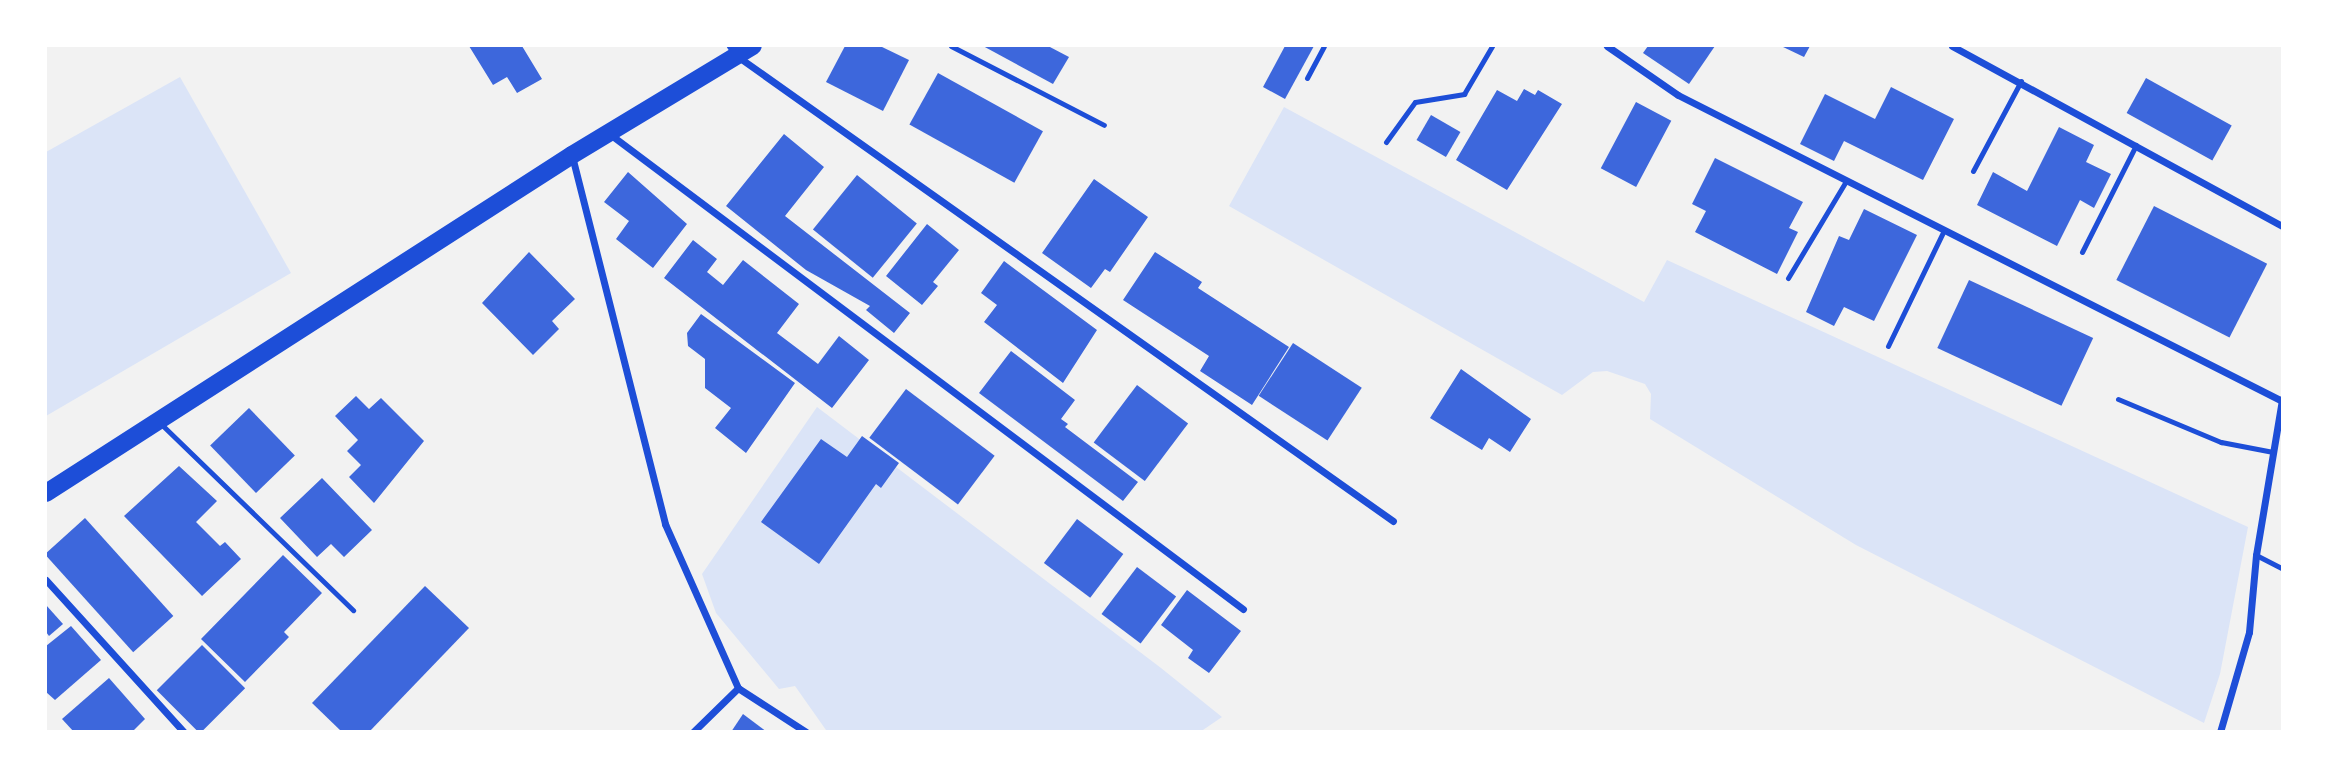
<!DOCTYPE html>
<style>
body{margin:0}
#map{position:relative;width:2328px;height:777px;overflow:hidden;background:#f2f2f2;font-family:"Nunito Sans",sans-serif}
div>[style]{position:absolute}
.green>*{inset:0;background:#dbe4f7}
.building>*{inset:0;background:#3d67dc;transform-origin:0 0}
.service>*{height:5px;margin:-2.5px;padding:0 2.5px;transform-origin:2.5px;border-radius:2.5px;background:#1d4ed8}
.minor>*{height:7px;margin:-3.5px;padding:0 3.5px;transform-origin:3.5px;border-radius:3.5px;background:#1d4ed8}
.primary>*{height:18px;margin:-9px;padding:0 9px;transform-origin:9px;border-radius:9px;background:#1d4ed8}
span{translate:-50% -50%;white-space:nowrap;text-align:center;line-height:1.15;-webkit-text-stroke:5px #fff;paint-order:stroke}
.frame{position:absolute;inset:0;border:47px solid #fff;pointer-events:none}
</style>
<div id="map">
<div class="green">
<div style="clip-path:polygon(180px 77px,291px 273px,46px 416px,46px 152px)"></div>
<div style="clip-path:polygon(1284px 107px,1644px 302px,1667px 260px,2248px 527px,2220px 674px,2204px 723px,1856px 545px,1650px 419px,1651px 394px,1645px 384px,1607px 371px,1593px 372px,1562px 395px,1229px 206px)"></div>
<div style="clip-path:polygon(817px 407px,1161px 668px,1222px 717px,1200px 732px,826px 730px,795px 686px,779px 689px,716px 613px,702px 574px)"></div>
</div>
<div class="building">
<div style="clip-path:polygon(469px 46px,522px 46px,542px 79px,517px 93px,507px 77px,493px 85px)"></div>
<div style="clip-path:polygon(845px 46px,880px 46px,909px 60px,883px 111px,826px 82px)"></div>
<div style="clip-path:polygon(983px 46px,1048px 46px,1069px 57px,1053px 84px)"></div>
<div style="clip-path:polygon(1285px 46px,1314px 46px,1285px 99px,1263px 87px)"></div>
<div style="clip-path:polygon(1648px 46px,1715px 46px,1689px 84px,1643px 53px)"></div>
<div style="clip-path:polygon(1781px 46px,1810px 46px,1804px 57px)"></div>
<div style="left:938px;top:73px;width:120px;height:59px;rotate:29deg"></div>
<div style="left:2146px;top:78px;width:98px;height:40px;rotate:29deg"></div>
<div style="clip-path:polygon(1891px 87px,1954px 119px,1923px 180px,1844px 141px,1834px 161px,1800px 144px,1825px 94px,1875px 119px)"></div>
<div style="clip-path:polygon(1524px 89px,1535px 95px,1538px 90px,1562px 104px,1507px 190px,1456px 160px,1497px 90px,1517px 101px)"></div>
<div style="left:1636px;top:102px;width:40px;height:75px;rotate:28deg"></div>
<div style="left:1431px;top:115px;width:34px;height:29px;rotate:30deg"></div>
<div style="clip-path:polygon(2059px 127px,2094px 145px,2086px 162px,2111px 174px,2094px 208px,2080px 200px,2057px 246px,1977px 205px,1993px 172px,2027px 191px)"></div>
<div style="clip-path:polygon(784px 134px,824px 167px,785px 216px,910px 313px,894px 333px,866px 310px,870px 306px,806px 270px,726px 206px)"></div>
<div style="clip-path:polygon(1715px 158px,1803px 202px,1789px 228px,1798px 232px,1777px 274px,1695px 232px,1706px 211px,1692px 204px)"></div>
<div style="clip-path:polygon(628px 172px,687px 224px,653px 268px,616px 239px,629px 221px,604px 202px)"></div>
<div style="left:857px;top:175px;width:77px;height:70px;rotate:39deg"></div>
<div style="clip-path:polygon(1094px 179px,1148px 217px,1110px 272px,1105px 269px,1091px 288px,1042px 253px)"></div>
<div style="left:2154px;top:206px;width:127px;height:83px;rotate:27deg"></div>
<div style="clip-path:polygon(1864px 209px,1917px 235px,1874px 321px,1844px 307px,1834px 326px,1806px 312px,1839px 236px,1849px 240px)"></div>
<div style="clip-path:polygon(927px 224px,959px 250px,933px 282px,938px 286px,922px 305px,886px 276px)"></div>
<div style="clip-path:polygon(693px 240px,717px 259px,707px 272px,723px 285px,743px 260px,799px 304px,777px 333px,818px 364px,839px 336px,869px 360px,832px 408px,664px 278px)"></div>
<div style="clip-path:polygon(529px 252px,575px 299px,552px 321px,559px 329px,533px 355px,482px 303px)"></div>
<div style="clip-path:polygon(1155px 252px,1202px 282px,1198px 288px,1289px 347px,1252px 405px,1200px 371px,1209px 356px,1123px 300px)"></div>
<div style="clip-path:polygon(1004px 261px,1097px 330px,1063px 383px,984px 322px,997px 305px,981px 293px)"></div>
<div style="left:1969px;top:280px;width:137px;height:75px;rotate:25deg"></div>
<div style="clip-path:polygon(701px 314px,795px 383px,746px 453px,715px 428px,731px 408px,705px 388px,705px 359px,688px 346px,687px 333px)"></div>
<div style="left:1293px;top:343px;width:82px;height:63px;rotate:33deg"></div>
<div style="clip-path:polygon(1011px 351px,1075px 400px,1061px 419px,1068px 424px,1065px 427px,1138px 482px,1123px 501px,979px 393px)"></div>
<div style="clip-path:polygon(1461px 369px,1531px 419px,1510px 452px,1489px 438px,1482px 450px,1430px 418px)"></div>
<div style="left:1137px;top:385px;width:64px;height:72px;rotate:37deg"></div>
<div style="left:906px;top:389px;width:111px;height:61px;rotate:37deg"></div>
<div style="clip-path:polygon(356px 396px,369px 409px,381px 398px,424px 441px,374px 503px,349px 477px,361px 465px,347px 451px,358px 440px,335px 416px)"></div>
<div style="left:249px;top:408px;width:66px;height:54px;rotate:46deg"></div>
<div style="clip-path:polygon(862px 436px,899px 463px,881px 488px,876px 484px,819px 564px,761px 522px,821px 439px,847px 457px)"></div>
<div style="clip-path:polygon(179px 466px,217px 501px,196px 522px,220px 546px,225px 542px,241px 559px,202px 596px,124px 516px)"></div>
<div style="clip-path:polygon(322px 478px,372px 530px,344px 557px,331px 544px,317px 557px,280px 518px)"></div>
<div style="left:85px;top:518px;width:132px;height:54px;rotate:48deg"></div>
<div style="left:1077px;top:519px;width:58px;height:55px;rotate:37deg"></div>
<div style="clip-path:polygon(283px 555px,322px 593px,284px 632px,289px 637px,245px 682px,201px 639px)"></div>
<div style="left:1137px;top:567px;width:49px;height:59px;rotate:37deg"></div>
<div style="clip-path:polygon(425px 586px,469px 628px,369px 732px,342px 732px,312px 703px)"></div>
<div style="clip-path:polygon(1187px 590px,1241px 631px,1209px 673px,1188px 658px,1193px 650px,1161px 625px)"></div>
<div style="clip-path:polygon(46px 605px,63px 624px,49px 636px,46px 632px)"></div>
<div style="clip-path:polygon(71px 626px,101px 660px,55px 700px,46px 692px,46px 646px)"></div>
<div style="left:202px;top:645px;width:61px;height:64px;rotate:45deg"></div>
<div style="clip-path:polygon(109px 678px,145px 719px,132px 732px,74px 732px,62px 719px)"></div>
<div style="clip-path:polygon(743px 714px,767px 732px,731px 732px)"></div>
</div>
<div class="service">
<div style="left:951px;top:46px;width:172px;rotate:27.3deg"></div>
<div style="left:1307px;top:78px;width:36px;rotate:-62deg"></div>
<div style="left:1386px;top:142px;width:49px;rotate:-54.1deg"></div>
<div style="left:1415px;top:102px;width:50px;rotate:-9.3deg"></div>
<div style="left:1464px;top:94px;width:56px;rotate:-59.7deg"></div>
<div style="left:1973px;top:171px;width:102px;rotate:-61.9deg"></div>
<div style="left:2082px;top:252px;width:120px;rotate:-63.2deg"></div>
<div style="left:1788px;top:278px;width:113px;rotate:-59.1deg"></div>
<div style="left:1888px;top:346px;width:129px;rotate:-64.2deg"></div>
<div style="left:2118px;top:399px;width:112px;rotate:22.7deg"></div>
<div style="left:2221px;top:442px;width:53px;rotate:10.9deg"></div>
<div style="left:160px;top:423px;width:269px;rotate:44.1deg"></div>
<div style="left:2256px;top:555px;width:29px;rotate:27deg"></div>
</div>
<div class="minor">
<div style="left:730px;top:46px;width:12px;rotate:55deg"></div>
<div style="left:737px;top:56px;width:804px;rotate:35.33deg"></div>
<div style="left:1607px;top:46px;width:86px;rotate:34.6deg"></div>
<div style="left:1678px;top:95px;width:677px;rotate:26.87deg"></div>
<div style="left:1952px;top:46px;width:376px;rotate:28.6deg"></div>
<div style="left:611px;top:135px;width:790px;rotate:36.87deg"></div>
<div style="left:572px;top:156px;width:380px;rotate:75.8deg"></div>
<div style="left:665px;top:524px;width:180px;rotate:66deg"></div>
<div style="left:738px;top:688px;width:81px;rotate:32.9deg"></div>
<div style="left:46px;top:580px;width:205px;rotate:47.8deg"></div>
<div style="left:693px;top:732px;width:63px;rotate:-44.4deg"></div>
<div style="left:2220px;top:732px;width:104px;rotate:-73.8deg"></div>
<div style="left:2249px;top:632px;width:77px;rotate:-84.8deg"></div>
<div style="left:2256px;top:555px;width:158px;rotate:-80.5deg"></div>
</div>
<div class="primary">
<div style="left:46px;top:493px;width:625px;rotate:-32.72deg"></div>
<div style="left:572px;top:155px;width:211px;rotate:-31.1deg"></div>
</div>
<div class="frame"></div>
</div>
